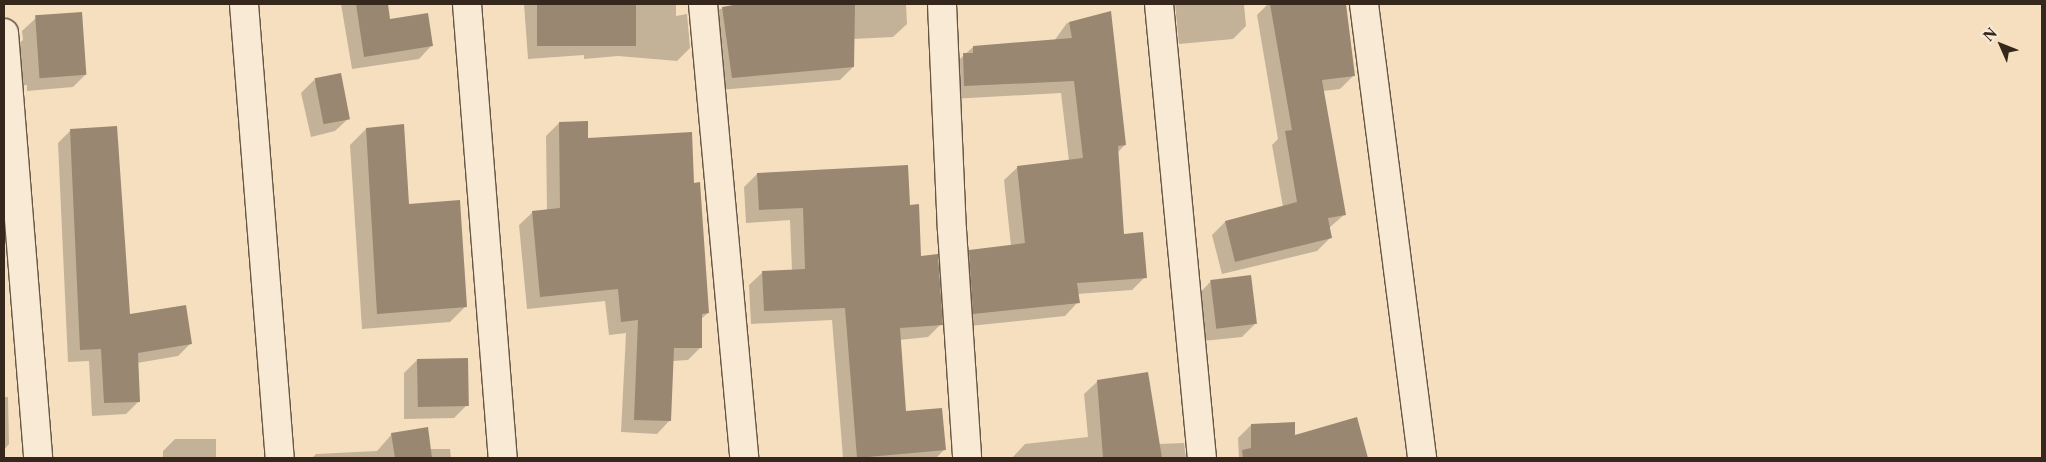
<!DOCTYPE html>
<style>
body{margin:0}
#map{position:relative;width:2046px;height:462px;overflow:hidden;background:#f5dfbf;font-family:"Libre Caslon Text",serif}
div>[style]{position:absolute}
.shadow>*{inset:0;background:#0003}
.building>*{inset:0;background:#998771;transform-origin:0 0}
.roads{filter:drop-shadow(1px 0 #665545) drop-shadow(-1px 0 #665545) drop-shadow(0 1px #665545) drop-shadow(0 -1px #665545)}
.minor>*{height:28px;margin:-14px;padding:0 14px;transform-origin:14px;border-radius:14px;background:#f8ead5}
span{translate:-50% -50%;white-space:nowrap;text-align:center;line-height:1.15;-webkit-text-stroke:4.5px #f8ead5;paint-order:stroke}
.frame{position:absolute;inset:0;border:5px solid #36271c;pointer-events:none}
.north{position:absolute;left:1976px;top:20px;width:50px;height:50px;-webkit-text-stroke:4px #f8ead5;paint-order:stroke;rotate:314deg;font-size:14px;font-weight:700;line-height:20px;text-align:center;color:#36271c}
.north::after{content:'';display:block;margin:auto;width:18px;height:22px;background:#36271c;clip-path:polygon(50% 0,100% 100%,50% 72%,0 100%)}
</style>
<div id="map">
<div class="shadow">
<div style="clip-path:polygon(341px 4px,387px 4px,389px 21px,432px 45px,419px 59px,352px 69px)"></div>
<div style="clip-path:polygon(524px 4px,676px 4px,676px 16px,687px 14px,690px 48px,677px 61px,618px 56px,584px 59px,584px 55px,528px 59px)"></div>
<div style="clip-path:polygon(746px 4px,906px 4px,907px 24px,893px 37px,853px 39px,853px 67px,840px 80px,719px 90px,706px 22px,720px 9px)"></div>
<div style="clip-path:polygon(1175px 4px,1244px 4px,1246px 26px,1233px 39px,1179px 44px)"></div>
<div style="clip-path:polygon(1268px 4px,1345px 4px,1353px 76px,1340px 89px,1323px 91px,1345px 214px,1329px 228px,1330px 238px,1317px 251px,1222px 274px,1212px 235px,1225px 222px,1283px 207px,1272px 145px,1278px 139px,1257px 15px)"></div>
<div style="clip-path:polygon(1110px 13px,1125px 145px,1117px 153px,1123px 235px,1145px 277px,1132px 290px,1077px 294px,1078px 302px,1065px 316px,960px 327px,956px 265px,970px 251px,1011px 246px,1004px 180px,1018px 167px,1069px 161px,1061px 93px,951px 99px,950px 68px,973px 47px,1054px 41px,1067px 23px)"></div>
<div style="clip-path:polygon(36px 18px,86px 74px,73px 87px,27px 91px,27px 85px,10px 86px,7px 53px,23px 40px,22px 31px)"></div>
<div style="clip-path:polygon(314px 80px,349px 118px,335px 131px,311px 137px,301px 93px)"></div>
<div style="clip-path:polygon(559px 123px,587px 139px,693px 184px,708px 313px,701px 319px,701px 347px,688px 360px,673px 361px,670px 420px,657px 434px,621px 432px,626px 333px,609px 335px,605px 301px,527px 309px,519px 225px,533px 212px,547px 211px,546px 136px)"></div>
<div style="clip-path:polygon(366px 129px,465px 307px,450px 322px,362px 329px,350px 145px)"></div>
<div style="clip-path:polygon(71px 130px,129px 316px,191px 343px,178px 356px,137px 363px,139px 401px,126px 414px,92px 416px,89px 361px,68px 362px,58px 143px)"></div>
<div style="clip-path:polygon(757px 174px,908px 206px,920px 257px,941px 324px,928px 337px,899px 340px,905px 412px,944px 450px,936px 458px,843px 458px,832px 320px,751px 324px,749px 285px,763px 272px,792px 271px,790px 220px,746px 223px,744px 187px)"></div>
<div style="clip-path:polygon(1211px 281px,1255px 324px,1242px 337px,1203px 341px,1198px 295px)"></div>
<div style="clip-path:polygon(417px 360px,467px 405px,454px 418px,404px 419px,404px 373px)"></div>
<div style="clip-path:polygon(1098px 381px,1158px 444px,1184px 443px,1186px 458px,1012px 458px,1025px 444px,1088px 437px,1084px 394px)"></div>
<div style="clip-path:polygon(4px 397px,8px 397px,9px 444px,4px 450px)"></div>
<div style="clip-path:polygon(1356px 419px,1367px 458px,1239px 458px,1238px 438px,1251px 425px,1294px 437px)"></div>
<div style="clip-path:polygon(392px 434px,430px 449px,450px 449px,451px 458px,312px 458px,316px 454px,377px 451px)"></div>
<div style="clip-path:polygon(175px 439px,216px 439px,216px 458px,163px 458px,163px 451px)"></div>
</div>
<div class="building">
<div style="clip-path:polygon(356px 4px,388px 4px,390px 19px,428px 13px,433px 46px,364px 57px)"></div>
<div style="left:537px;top:4px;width:99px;height:42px"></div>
<div style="clip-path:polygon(739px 4px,855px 4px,854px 67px,732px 78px,722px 7px)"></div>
<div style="clip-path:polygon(1270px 4px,1346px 4px,1355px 76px,1322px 80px,1346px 215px,1328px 218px,1332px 238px,1235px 262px,1225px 221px,1297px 202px,1285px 131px,1292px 130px)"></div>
<div style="clip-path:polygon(1111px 11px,1126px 145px,1118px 146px,1124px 234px,1143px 232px,1147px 278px,1077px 283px,1080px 303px,973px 314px,969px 250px,1025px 243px,1017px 166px,1083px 158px,1074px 81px,964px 86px,963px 53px,973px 53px,973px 46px,1072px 38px,1069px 22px)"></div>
<div style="left:82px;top:12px;width:63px;height:47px;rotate:86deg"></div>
<div style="left:341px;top:73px;width:47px;height:27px;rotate:79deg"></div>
<div style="clip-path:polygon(588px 121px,588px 138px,692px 132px,694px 183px,700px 182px,709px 313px,702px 314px,702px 348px,674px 348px,671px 421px,634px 420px,638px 320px,621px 322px,618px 289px,540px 297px,532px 211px,560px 208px,559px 122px)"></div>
<div style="clip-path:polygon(404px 124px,409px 204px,460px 200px,467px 307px,377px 314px,366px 128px)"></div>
<div style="clip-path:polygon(117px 126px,130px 314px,186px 305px,192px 344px,138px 353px,140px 402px,104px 403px,101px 349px,80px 350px,70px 129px)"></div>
<div style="clip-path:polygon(908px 165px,910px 205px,919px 204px,921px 256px,938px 254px,943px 325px,900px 328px,906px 411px,942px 408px,946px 450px,857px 458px,845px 308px,764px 311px,762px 271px,805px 269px,803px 208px,759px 210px,757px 173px)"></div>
<div style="left:1251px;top:275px;width:49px;height:41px;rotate:83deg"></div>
<div style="left:468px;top:358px;width:48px;height:51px;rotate:89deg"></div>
<div style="clip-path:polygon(1148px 372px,1162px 458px,1103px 458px,1097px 380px)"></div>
<div style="clip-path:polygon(1357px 417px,1368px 458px,1243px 458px,1242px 450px,1251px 448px,1251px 424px,1295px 422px,1295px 435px)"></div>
<div style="clip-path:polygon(428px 427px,432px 458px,395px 458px,391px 433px)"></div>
</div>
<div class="roads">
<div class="minor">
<div style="left:244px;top:4px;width:455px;rotate:85.5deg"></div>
<div style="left:467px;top:4px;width:455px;rotate:85.5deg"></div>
<div style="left:703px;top:4px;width:456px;rotate:84.8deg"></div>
<div style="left:942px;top:4px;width:226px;rotate:87.5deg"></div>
<div style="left:952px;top:230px;width:228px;rotate:86.2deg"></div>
<div style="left:1159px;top:4px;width:456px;rotate:84.6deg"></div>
<div style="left:1364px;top:4px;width:458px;rotate:82.7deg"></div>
<div style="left:4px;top:33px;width:426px;rotate:85.4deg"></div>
</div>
</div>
<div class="frame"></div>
<div class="north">N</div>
</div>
